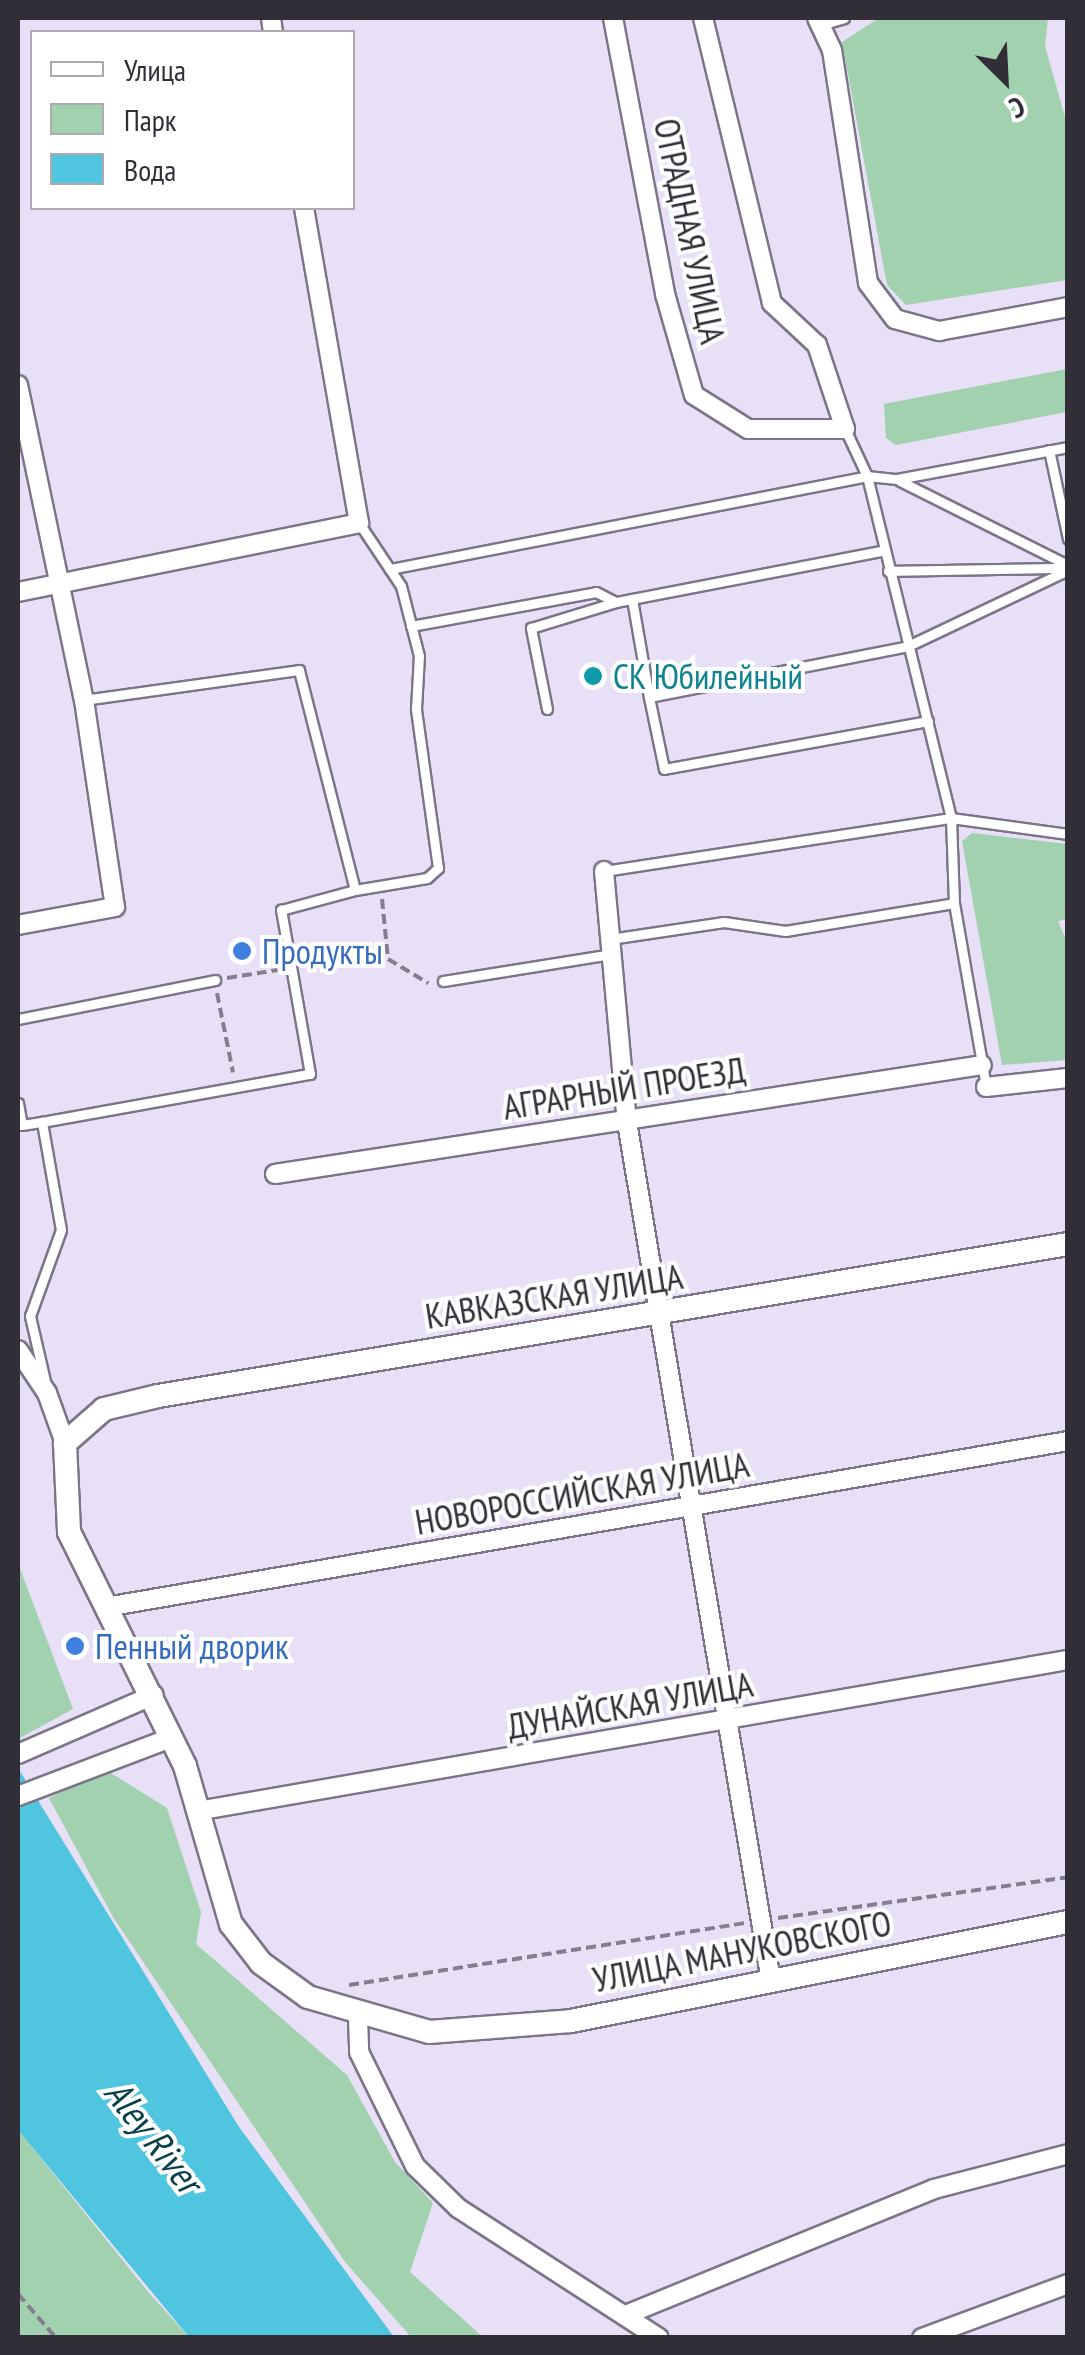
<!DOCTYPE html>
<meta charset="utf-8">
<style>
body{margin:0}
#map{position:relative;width:1085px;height:2355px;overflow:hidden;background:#e8e0f7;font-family:"PT Sans Narrow",sans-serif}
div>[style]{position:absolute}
.green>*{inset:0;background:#a1d1ae}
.water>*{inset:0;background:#50c5e0}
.path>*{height:4px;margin-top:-2px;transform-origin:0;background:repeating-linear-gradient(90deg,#847f8e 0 10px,transparent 0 15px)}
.roads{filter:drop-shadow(2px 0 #7c7589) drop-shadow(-2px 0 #7c7589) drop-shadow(0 2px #7c7589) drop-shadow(0 -2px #7c7589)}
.service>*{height:9px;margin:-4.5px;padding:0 4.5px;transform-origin:4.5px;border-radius:4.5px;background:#fff}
.minor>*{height:18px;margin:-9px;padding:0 9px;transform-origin:9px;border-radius:9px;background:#fff}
.tertiary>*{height:22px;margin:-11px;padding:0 11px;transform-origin:11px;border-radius:11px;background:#fff}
.dots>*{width:28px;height:28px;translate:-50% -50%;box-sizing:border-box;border:5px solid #fff;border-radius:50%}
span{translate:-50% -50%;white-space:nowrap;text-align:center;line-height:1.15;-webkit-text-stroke:8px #fff;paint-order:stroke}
.street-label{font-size:35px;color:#312e37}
.culture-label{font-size:35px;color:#0d838f}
.left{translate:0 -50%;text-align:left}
.shop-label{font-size:35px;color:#366cbe}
.water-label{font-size:38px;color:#083f4a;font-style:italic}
.frame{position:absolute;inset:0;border:20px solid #312e37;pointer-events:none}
.legend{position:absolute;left:30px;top:30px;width:325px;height:180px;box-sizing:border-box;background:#fff;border:2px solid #adabaf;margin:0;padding:12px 18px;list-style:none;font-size:30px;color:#312e37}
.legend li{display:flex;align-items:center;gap:20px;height:50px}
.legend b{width:50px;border:2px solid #adabaf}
.north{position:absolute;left:955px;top:30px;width:100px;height:100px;-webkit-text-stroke:8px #fff;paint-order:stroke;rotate:156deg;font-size:28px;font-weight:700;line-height:40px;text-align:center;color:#312e37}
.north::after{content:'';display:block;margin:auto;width:35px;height:45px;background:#312e37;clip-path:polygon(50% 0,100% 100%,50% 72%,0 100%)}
</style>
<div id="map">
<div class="green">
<div style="clip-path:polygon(879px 18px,1048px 18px,1045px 46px,1067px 124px,1067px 280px,906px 305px,887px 285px,842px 42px)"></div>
<div style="clip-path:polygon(1067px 369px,1067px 412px,896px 445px,886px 438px,884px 404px)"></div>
<div style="clip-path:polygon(972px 833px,1067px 844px,1067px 919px,1058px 921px,1067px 942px,1067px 1060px,1002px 1065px,962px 841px)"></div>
<div style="clip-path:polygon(18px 1563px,73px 1709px,18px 1739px)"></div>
<div style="clip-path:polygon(106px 1770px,167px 1808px,201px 1912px,196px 1944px,347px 2075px,395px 2162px,433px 2203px,410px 2272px,483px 2337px,411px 2337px,345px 2262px,113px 1917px,49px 1798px)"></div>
<div style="clip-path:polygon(18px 2130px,149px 2293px,189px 2337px,18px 2337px)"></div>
</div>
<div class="water">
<div style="clip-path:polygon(18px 1768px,239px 2127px,394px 2337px,189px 2337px,18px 2130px)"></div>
</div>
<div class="path">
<div style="left:382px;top:899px;width:60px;rotate:84.3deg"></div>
<div style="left:388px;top:959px;width:47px;rotate:31deg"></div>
<div style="left:227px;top:978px;width:51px;rotate:-9.1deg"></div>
<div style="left:217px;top:993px;width:81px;rotate:78.6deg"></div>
<div style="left:778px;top:1918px;width:293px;rotate:-8deg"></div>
<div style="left:349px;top:1985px;width:400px;rotate:-8.9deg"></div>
<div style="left:18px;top:2294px;width:58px;rotate:49.2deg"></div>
</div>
<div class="roads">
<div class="service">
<div style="left:820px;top:25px;width:25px;rotate:-16deg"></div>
<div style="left:845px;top:429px;width:52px;rotate:64.9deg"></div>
<div style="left:867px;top:476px;width:30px;rotate:6deg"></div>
<div style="left:897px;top:479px;width:174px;rotate:-10.6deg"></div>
<div style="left:1049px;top:450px;width:91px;rotate:77.9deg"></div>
<div style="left:900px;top:481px;width:188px;rotate:26.6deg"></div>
<div style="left:390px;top:569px;width:486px;rotate:-11deg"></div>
<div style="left:867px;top:476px;width:352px;rotate:76.2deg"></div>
<div style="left:951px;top:818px;width:118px;rotate:7.8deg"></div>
<div style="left:888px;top:571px;width:177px;rotate:-1deg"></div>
<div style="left:632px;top:599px;width:99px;rotate:80.2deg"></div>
<div style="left:411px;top:626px;width:188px;rotate:-10.4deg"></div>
<div style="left:596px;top:592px;width:22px;rotate:27deg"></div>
<div style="left:547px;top:709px;width:83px;rotate:-101.2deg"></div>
<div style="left:531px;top:628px;width:89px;rotate:-17deg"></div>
<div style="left:616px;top:602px;width:269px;rotate:-10.9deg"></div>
<div style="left:928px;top:721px;width:268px;rotate:169.7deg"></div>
<div style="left:664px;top:769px;width:74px;rotate:-101.8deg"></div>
<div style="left:649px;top:697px;width:264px;rotate:-11.1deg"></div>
<div style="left:908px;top:646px;width:177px;rotate:-25.4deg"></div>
<div style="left:604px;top:871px;width:351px;rotate:-8.7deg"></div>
<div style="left:951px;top:818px;width:85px;rotate:88deg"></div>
<div style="left:954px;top:903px;width:186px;rotate:80.1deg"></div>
<div style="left:355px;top:890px;width:73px;rotate:-9.5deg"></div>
<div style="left:427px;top:878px;width:15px;rotate:-42deg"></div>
<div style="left:438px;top:868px;width:161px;rotate:-97.9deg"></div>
<div style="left:416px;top:709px;width:53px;rotate:-86.8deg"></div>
<div style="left:419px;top:656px;width:72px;rotate:-104.4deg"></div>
<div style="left:401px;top:586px;width:76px;rotate:-123.7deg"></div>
<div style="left:610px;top:939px;width:115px;rotate:-8.5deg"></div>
<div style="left:724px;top:922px;width:62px;rotate:8.4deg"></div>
<div style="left:785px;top:931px;width:171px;rotate:-9.4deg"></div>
<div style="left:443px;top:981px;width:170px;rotate:-9.1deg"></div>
<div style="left:18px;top:1019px;width:201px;rotate:-11.2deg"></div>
<div style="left:18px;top:1103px;width:22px;rotate:80deg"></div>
<div style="left:22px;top:1125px;width:20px;rotate:-9deg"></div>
<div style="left:45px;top:1381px;width:67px;rotate:-103deg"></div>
<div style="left:30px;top:1316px;width:91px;rotate:-70.2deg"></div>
<div style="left:61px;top:1230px;width:110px;rotate:-100deg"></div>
<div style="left:42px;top:1122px;width:272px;rotate:-10.2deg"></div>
<div style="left:310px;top:1074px;width:167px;rotate:-100deg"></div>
<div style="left:281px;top:910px;width:77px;rotate:-15.1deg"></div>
<div style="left:355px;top:890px;width:227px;rotate:-104.3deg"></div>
<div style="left:299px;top:670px;width:217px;rotate:172.1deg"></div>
</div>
<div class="minor">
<div style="left:271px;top:18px;width:14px;rotate:82deg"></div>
<div style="left:613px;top:18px;width:281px;rotate:79.3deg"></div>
<div style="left:665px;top:294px;width:105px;rotate:74deg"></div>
<div style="left:694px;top:395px;width:64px;rotate:32.2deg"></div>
<div style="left:748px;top:429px;width:97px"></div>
<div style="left:845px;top:429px;width:89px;rotate:-108.4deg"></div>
<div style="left:817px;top:345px;width:62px;rotate:-137deg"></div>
<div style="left:772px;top:303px;width:293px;rotate:-103.6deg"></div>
<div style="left:817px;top:18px;width:35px;rotate:65deg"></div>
<div style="left:832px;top:50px;width:236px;rotate:81.2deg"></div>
<div style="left:868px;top:283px;width:45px;rotate:53.1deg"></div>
<div style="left:895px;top:319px;width:46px;rotate:15.3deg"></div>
<div style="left:939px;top:331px;width:131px;rotate:-10.5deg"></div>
<div style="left:18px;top:385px;width:322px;rotate:78.2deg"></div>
<div style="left:84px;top:700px;width:209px;rotate:81.5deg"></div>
<div style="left:115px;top:907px;width:99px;rotate:169.5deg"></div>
<div style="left:18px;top:592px;width:348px;rotate:-11.4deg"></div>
<div style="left:359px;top:523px;width:320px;rotate:-99.9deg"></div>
<div style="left:604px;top:871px;width:252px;rotate:84.8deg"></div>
<div style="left:627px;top:1122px;width:871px;rotate:80.48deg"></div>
<div style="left:986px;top:1087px;width:82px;rotate:-6.3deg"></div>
<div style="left:275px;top:1174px;width:715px;rotate:-8.76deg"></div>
<div style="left:18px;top:1350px;width:52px;rotate:56deg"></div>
<div style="left:47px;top:1393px;width:53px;rotate:70.2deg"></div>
<div style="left:106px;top:1607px;width:976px;rotate:-9.79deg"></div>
<div style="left:18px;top:1754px;width:148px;rotate:-23.5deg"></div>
<div style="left:18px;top:1796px;width:164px;rotate:-20.8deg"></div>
<div style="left:203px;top:1810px;width:878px;rotate:-9.84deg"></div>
<div style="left:358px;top:2018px;width:34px;rotate:88deg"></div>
<div style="left:359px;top:2052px;width:127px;rotate:63.8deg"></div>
<div style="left:415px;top:2166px;width:60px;rotate:44.3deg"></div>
<div style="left:458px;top:2208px;width:239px;rotate:32.9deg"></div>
<div style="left:628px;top:2314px;width:331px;rotate:-22.2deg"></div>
<div style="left:934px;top:2189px;width:138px;rotate:-14.6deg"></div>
<div style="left:922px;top:2338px;width:156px;rotate:-20.3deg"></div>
</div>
<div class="tertiary">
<div style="left:1068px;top:1244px;width:923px;rotate:170.52deg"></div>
<div style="left:158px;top:1396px;width:56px;rotate:166.5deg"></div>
<div style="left:104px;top:1409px;width:52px;rotate:138.9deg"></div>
<div style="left:65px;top:1443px;width:89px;rotate:87.4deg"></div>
<div style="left:69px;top:1532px;width:261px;rotate:63.6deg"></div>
<div style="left:185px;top:1766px;width:165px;rotate:73.8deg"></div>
<div style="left:231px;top:1924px;width:49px;rotate:52.4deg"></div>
<div style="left:261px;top:1963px;width:58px;rotate:35.9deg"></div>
<div style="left:308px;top:1997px;width:126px;rotate:16.1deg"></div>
<div style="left:429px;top:2032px;width:142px;rotate:-4.4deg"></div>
<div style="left:571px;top:2021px;width:507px;rotate:-11.27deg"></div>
</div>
</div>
<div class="dots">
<div style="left:593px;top:676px;background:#0f9aa8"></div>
<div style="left:242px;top:951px;background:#3f7fe0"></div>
<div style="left:75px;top:1646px;background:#3f7fe0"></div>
</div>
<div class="street-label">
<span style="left:690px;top:231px;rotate:78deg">ОТРАДНАЯ УЛИЦА</span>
<span style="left:624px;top:1088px;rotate:-9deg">АГРАРНЫЙ ПРОЕЗД</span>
<span style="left:554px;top:1296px;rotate:-9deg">КАВКАЗСКАЯ УЛИЦА</span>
<span style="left:582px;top:1493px;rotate:-10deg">НОВОРОССИЙСКАЯ УЛИЦА</span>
<span style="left:630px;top:1705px;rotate:-10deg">ДУНАЙСКАЯ УЛИЦА</span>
<span style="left:742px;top:1951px;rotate:-11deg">УЛИЦА МАНУКОВСКОГО</span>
</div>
<div class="culture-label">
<span class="left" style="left:613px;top:676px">СК Юбилейный</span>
</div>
<div class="shop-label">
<span class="left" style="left:262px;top:951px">Продукты</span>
<span class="left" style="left:95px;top:1646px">Пенный дворик</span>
</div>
<div class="water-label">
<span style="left:154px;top:2136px;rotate:52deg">Aley River</span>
</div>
<div class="frame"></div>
<ul class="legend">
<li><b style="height:12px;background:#fff"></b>Улица</li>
<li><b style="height:28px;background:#a1d1ae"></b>Парк</li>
<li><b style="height:28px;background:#50c5e0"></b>Вода</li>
</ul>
<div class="north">С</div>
</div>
